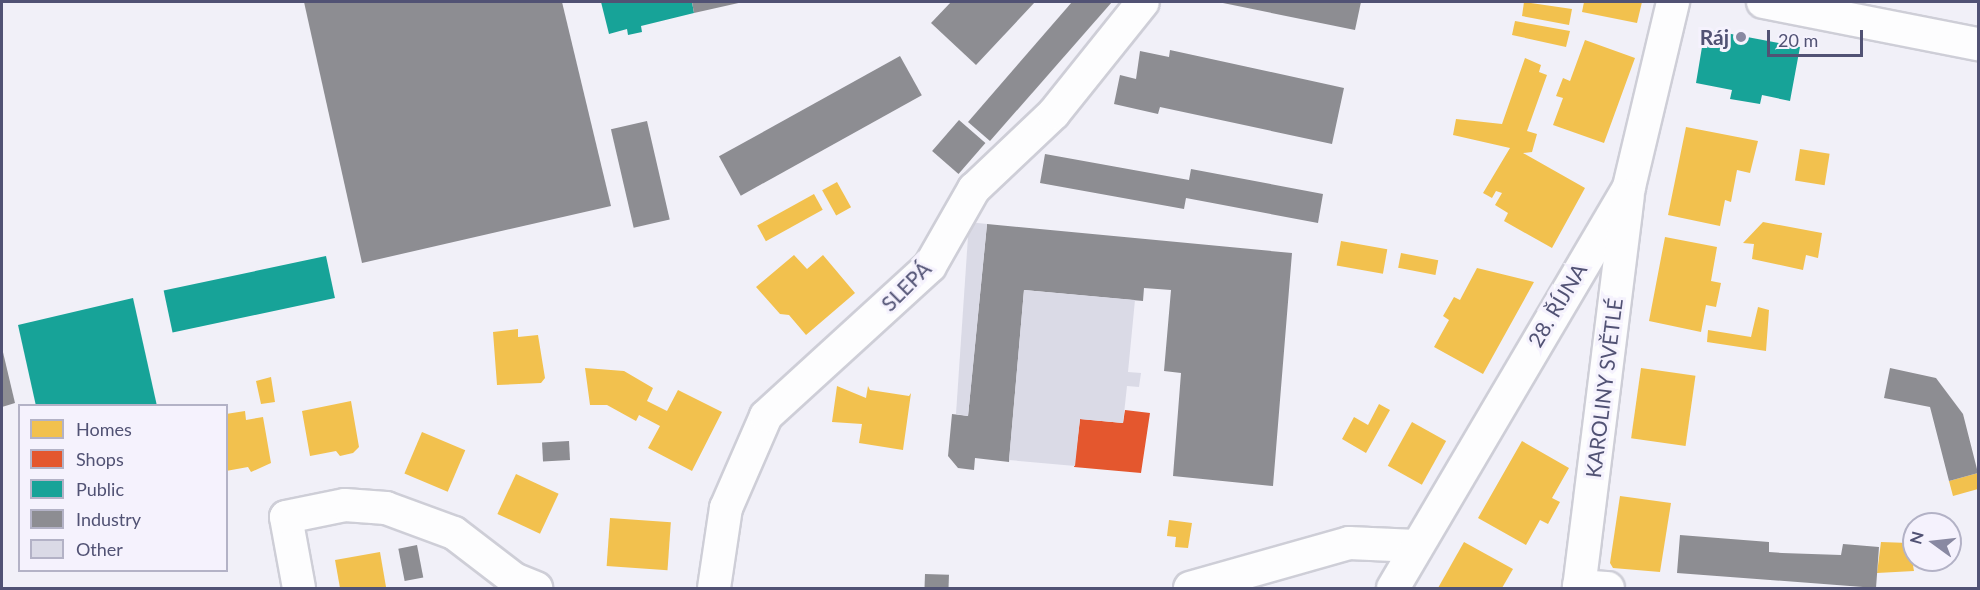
<!DOCTYPE html>
<meta charset="utf-8">
<style>
body{margin:0}
#map{position:relative;width:1980px;height:590px;overflow:hidden;background:#f1f0f8;font-family:Lato,sans-serif}
div>[style]{position:absolute}
.homes>*{inset:0;background:#f2c14e;transform-origin:0 0}
.shops>*{inset:0;background:#e4572e}
.public>*{inset:0;background:#17a398;transform-origin:0 0}
.industry>*{inset:0;background:#8d8d92;transform-origin:0 0}
.building>*{inset:0;background:#dadae6}
.roads{filter:drop-shadow(2px 0 #ceced7) drop-shadow(-2px 0 #ceced7) drop-shadow(0 2px #ceced7) drop-shadow(0 -2px #ceced7)}
.minor>*{height:32px;margin:-16px;padding:0 16px;transform-origin:16px;border-radius:16px;background:#fdfdfe}
.dots>*{width:16px;height:16px;translate:-50% -50%;box-sizing:border-box;border:3px solid #f5f2fd;border-radius:50%}
span{translate:-50% -50%;white-space:nowrap;text-align:center;line-height:1.15;-webkit-text-stroke:6px #f5f2fd;paint-order:stroke}
.poi-label{font-size:21px;color:#515274;font-weight:700}
.right{translate:-100% -50%;text-align:right}
.street-label{font-size:21px;color:#515274}
.frame{position:absolute;inset:0;border:3px solid #515274;pointer-events:none}
.legend{position:absolute;left:18px;top:404px;width:210px;height:168px;box-sizing:border-box;background:#f5f2fd;border:2px solid #b3b2c6;margin:0;padding:8px 10px;list-style:none;font-size:18px;color:#515274}
.legend li{display:flex;align-items:center;gap:12px;height:30px}
.legend b{width:30px;border:2px solid #b3b2c6}
.north{position:absolute;left:1902px;top:512px;width:60px;height:60px;box-sizing:border-box;background:#f5f2fd;border:2px solid #b3b2c6;border-radius:50%;rotate:285deg;font-size:16px;font-weight:700;line-height:24px;text-align:center;color:#515274}
.north::after{content:'';display:block;margin:auto;width:21px;height:27px;background:#8989a2;clip-path:polygon(50% 0,100% 100%,50% 72%,0 100%)}
.scale{position:absolute;left:1767px;top:30px;width:96px;height:27px;box-sizing:border-box;border:3px solid #515274;border-top:0;padding-left:8px;font-size:18px;line-height:21px;white-space:nowrap;color:#515274;-webkit-text-stroke:4px #f5f2fd;paint-order:stroke}
</style>
<div id="map">
<div class="homes">
<div style="clip-path:polygon(1524px 2px,1572px 9px,1569px 25px,1522px 16px)"></div>
<div style="clip-path:polygon(1584px 2px,1642px 2px,1637px 23px,1582px 12px)"></div>
<div style="clip-path:polygon(1515px 21px,1570px 31px,1566px 47px,1512px 35px)"></div>
<div style="clip-path:polygon(1585px 40px,1635px 58px,1604px 143px,1553px 125px,1563px 98px,1556px 96px,1563px 78px,1570px 81px)"></div>
<div style="clip-path:polygon(1525px 58px,1541px 65px,1539px 72px,1547px 75px,1527px 131px,1537px 134px,1532px 152px,1523px 153px,1585px 188px,1552px 248px,1504px 221px,1508px 213px,1495px 205px,1502px 193px,1496px 191px,1492px 198px,1483px 193px,1510px 148px,1453px 135px,1456px 119px,1502px 124px)"></div>
<div style="clip-path:polygon(1686px 127px,1758px 141px,1750px 173px,1737px 170px,1731px 202px,1725px 200px,1720px 226px,1668px 215px)"></div>
<div style="left:1800px;top:149px;width:30px;height:32px;rotate:9deg"></div>
<div style="left:837px;top:182px;width:29px;height:17px;rotate:61deg"></div>
<div style="left:814px;top:194px;width:18px;height:65px;rotate:61deg"></div>
<div style="clip-path:polygon(1763px 222px,1822px 233px,1818px 258px,1806px 255px,1803px 270px,1752px 259px,1754px 244px,1743px 243px)"></div>
<div style="clip-path:polygon(1665px 237px,1717px 247px,1711px 281px,1721px 283px,1716px 307px,1706px 305px,1701px 332px,1649px 321px)"></div>
<div style="left:1341px;top:241px;width:47px;height:25px;rotate:10deg"></div>
<div style="left:1401px;top:253px;width:38px;height:15px;rotate:11deg"></div>
<div style="clip-path:polygon(794px 255px,807px 269px,823px 255px,855px 293px,806px 335px,789px 315px,780px 314px,756px 287px)"></div>
<div style="clip-path:polygon(1477px 268px,1534px 282px,1483px 374px,1434px 347px,1449px 320px,1443px 316px,1454px 297px,1460px 300px)"></div>
<div style="clip-path:polygon(1758px 307px,1769px 310px,1766px 351px,1707px 342px,1708px 330px,1751px 337px)"></div>
<div style="clip-path:polygon(518px 329px,518px 337px,538px 335px,545px 378px,541px 383px,497px 385px,493px 332px)"></div>
<div style="clip-path:polygon(585px 368px,624px 371px,653px 388px,647px 401px,667px 411px,678px 390px,722px 412px,692px 471px,648px 448px,660px 426px,639px 415px,636px 421px,607px 405px,590px 405px)"></div>
<div style="left:1641px;top:368px;width:55px;height:71px;rotate:8deg"></div>
<div style="clip-path:polygon(271px 377px,275px 402px,261px 404px,256px 381px)"></div>
<div style="clip-path:polygon(837px 386px,866px 398px,868px 386px,870px 390px,909px 396px,911px 393px,903px 450px,859px 443px,862px 424px,832px 422px)"></div>
<div style="clip-path:polygon(351px 401px,359px 447px,353px 453px,340px 456px,336px 451px,310px 456px,302px 411px)"></div>
<div style="clip-path:polygon(1379px 404px,1390px 410px,1366px 453px,1342px 439px,1354px 417px,1368px 425px)"></div>
<div style="clip-path:polygon(245px 411px,246px 420px,263px 417px,271px 463px,251px 472px,248px 467px,226px 471px,226px 414px)"></div>
<div style="left:1412px;top:422px;width:39px;height:50px;rotate:29deg"></div>
<div style="left:422px;top:432px;width:47px;height:45px;rotate:23deg"></div>
<div style="clip-path:polygon(1522px 441px,1569px 468px,1552px 498px,1560px 502px,1548px 524px,1540px 520px,1526px 545px,1478px 518px)"></div>
<div style="clip-path:polygon(1978px 473px,1978px 489px,1953px 496px,1949px 481px)"></div>
<div style="left:516px;top:474px;width:47px;height:44px;rotate:25deg"></div>
<div style="clip-path:polygon(1620px 496px,1671px 503px,1660px 572px,1613px 568px,1610px 563px)"></div>
<div style="left:610px;top:518px;width:61px;height:48px;rotate:4deg"></div>
<div style="clip-path:polygon(1169px 520px,1192px 523px,1188px 548px,1175px 547px,1176px 537px,1167px 536px)"></div>
<div style="clip-path:polygon(1464px 542px,1513px 569px,1502px 588px,1438px 588px)"></div>
<div style="clip-path:polygon(1881px 542px,1909px 543px,1914px 571px,1877px 573px)"></div>
<div style="clip-path:polygon(380px 552px,386px 587px,340px 588px,335px 560px)"></div>
</div>
<div class="shops">
<div style="clip-path:polygon(1125px 410px,1150px 413px,1141px 473px,1074px 467px,1080px 419px,1123px 423px)"></div>
</div>
<div class="public">
<div style="clip-path:polygon(601px 2px,692px 2px,694px 13px,641px 26px,642px 32px,628px 35px,627px 29px,609px 34px)"></div>
<div style="clip-path:polygon(1705px 29px,1800px 47px,1790px 101px,1762px 95px,1760px 104px,1730px 99px,1732px 90px,1696px 83px)"></div>
<div style="left:326px;top:256px;width:43px;height:166px;rotate:78deg"></div>
<div style="clip-path:polygon(133px 298px,157px 406px,36px 406px,18px 325px)"></div>
</div>
<div class="industry">
<div style="clip-path:polygon(304px 2px,562px 2px,611px 206px,362px 263px)"></div>
<div style="clip-path:polygon(692px 2px,743px 2px,694px 13px)"></div>
<div style="clip-path:polygon(951px 2px,1035px 2px,976px 65px,931px 23px)"></div>
<div style="clip-path:polygon(1072px 2px,1112px 2px,990px 141px,968px 122px)"></div>
<div style="clip-path:polygon(1218px 2px,1361px 2px,1355px 30px)"></div>
<div style="clip-path:polygon(1170px 50px,1344px 88px,1332px 144px,1160px 107px,1158px 114px,1114px 104px,1120px 75px,1136px 79px,1140px 51px,1169px 57px)"></div>
<div style="left:900px;top:56px;width:45px;height:207px;rotate:61deg"></div>
<div style="left:959px;top:120px;width:35px;height:41px;rotate:41deg"></div>
<div style="left:647px;top:121px;width:101px;height:37px;rotate:77deg"></div>
<div style="clip-path:polygon(1045px 154px,1189px 180px,1191px 169px,1323px 194px,1318px 223px,1186px 198px,1184px 209px,1040px 183px)"></div>
<div style="clip-path:polygon(987px 224px,1292px 253px,1273px 486px,1173px 476px,1181px 373px,1164px 371px,1171px 290px,1144px 288px,1143px 301px,1024px 290px,1009px 462px,975px 458px,974px 470px,958px 468px,948px 456px,952px 414px,968px 416px)"></div>
<div style="clip-path:polygon(2px 348px,15px 403px,2px 407px)"></div>
<div style="clip-path:polygon(1890px 368px,1936px 378px,1963px 414px,1978px 473px,1949px 481px,1930px 407px,1884px 398px)"></div>
<div style="left:569px;top:441px;width:19px;height:27px;rotate:87deg"></div>
<div style="clip-path:polygon(1680px 535px,1769px 542px,1769px 552px,1782px 553px,1841px 555px,1843px 544px,1879px 547px,1876px 588px,1677px 573px)"></div>
<div style="left:417px;top:545px;width:33px;height:19px;rotate:79deg"></div>
<div style="left:925px;top:574px;width:24px;height:14px;rotate:2deg"></div>
</div>
<div class="building">
<div style="clip-path:polygon(969px 222px,987px 224px,968px 416px,956px 414px)"></div>
<div style="clip-path:polygon(1024px 290px,1135px 300px,1128px 372px,1141px 373px,1139px 387px,1127px 386px,1123px 423px,1080px 419px,1075px 466px,1009px 460px)"></div>
</div>
<div class="roads">
<div class="minor">
<div style="left:1763px;top:2px;width:219px;rotate:11.1deg"></div>
<div style="left:1579px;top:586px;width:29px;rotate:4deg"></div>
<div style="left:299px;top:588px;width:72px;rotate:-100.4deg"></div>
<div style="left:286px;top:517px;width:60px;rotate:-11.5deg"></div>
<div style="left:345px;top:505px;width:41px;rotate:4.2deg"></div>
<div style="left:386px;top:508px;width:72px;rotate:20.2deg"></div>
<div style="left:454px;top:533px;width:76px;rotate:37.5deg"></div>
<div style="left:514px;top:579px;width:24px;rotate:22deg"></div>
<div style="left:714px;top:588px;width:81px;rotate:-81.5deg"></div>
<div style="left:726px;top:508px;width:100px;rotate:-66.5deg"></div>
<div style="left:766px;top:416px;width:222px;rotate:-42.4deg"></div>
<div style="left:930px;top:266px;width:89px;rotate:-60.3deg"></div>
<div style="left:974px;top:189px;width:110px;rotate:-43.5deg"></div>
<div style="left:1054px;top:113px;width:142px;rotate:-51.3deg"></div>
<div style="left:1190px;top:588px;width:165px;rotate:-15.8deg"></div>
<div style="left:1349px;top:543px;width:67px;rotate:2.6deg"></div>
<div style="left:1393px;top:588px;width:465px;rotate:-59.5deg"></div>
<div style="left:1629px;top:187px;width:190px;rotate:-76.6deg"></div>
<div style="left:1579px;top:588px;width:395px;rotate:-82.9deg"></div>
</div>
</div>
<div class="dots">
<div style="left:1741px;top:37px;background:#8989a2"></div>
</div>
<div class="poi-label">
<span class="right" style="left:1729px;top:37px">Ráj</span>
</div>
<div class="street-label">
<span style="left:906px;top:286px;rotate:-45deg">SLEPÁ</span>
<span style="left:1557px;top:305px;rotate:-59deg">28. ŘÍJNA</span>
<span style="left:1604px;top:388px;rotate:-83deg">KAROLINY SVĚTLÉ</span>
</div>
<div class="frame"></div>
<ul class="legend">
<li><b style="height:16px;background:#f2c14e"></b>Homes</li>
<li><b style="height:16px;background:#e4572e"></b>Shops</li>
<li><b style="height:16px;background:#17a398"></b>Public</li>
<li><b style="height:16px;background:#8d8d92"></b>Industry</li>
<li><b style="height:16px;background:#dadae6"></b>Other</li>
</ul>
<div class="north">N</div>
<div class="scale">20 m</div>
</div>
